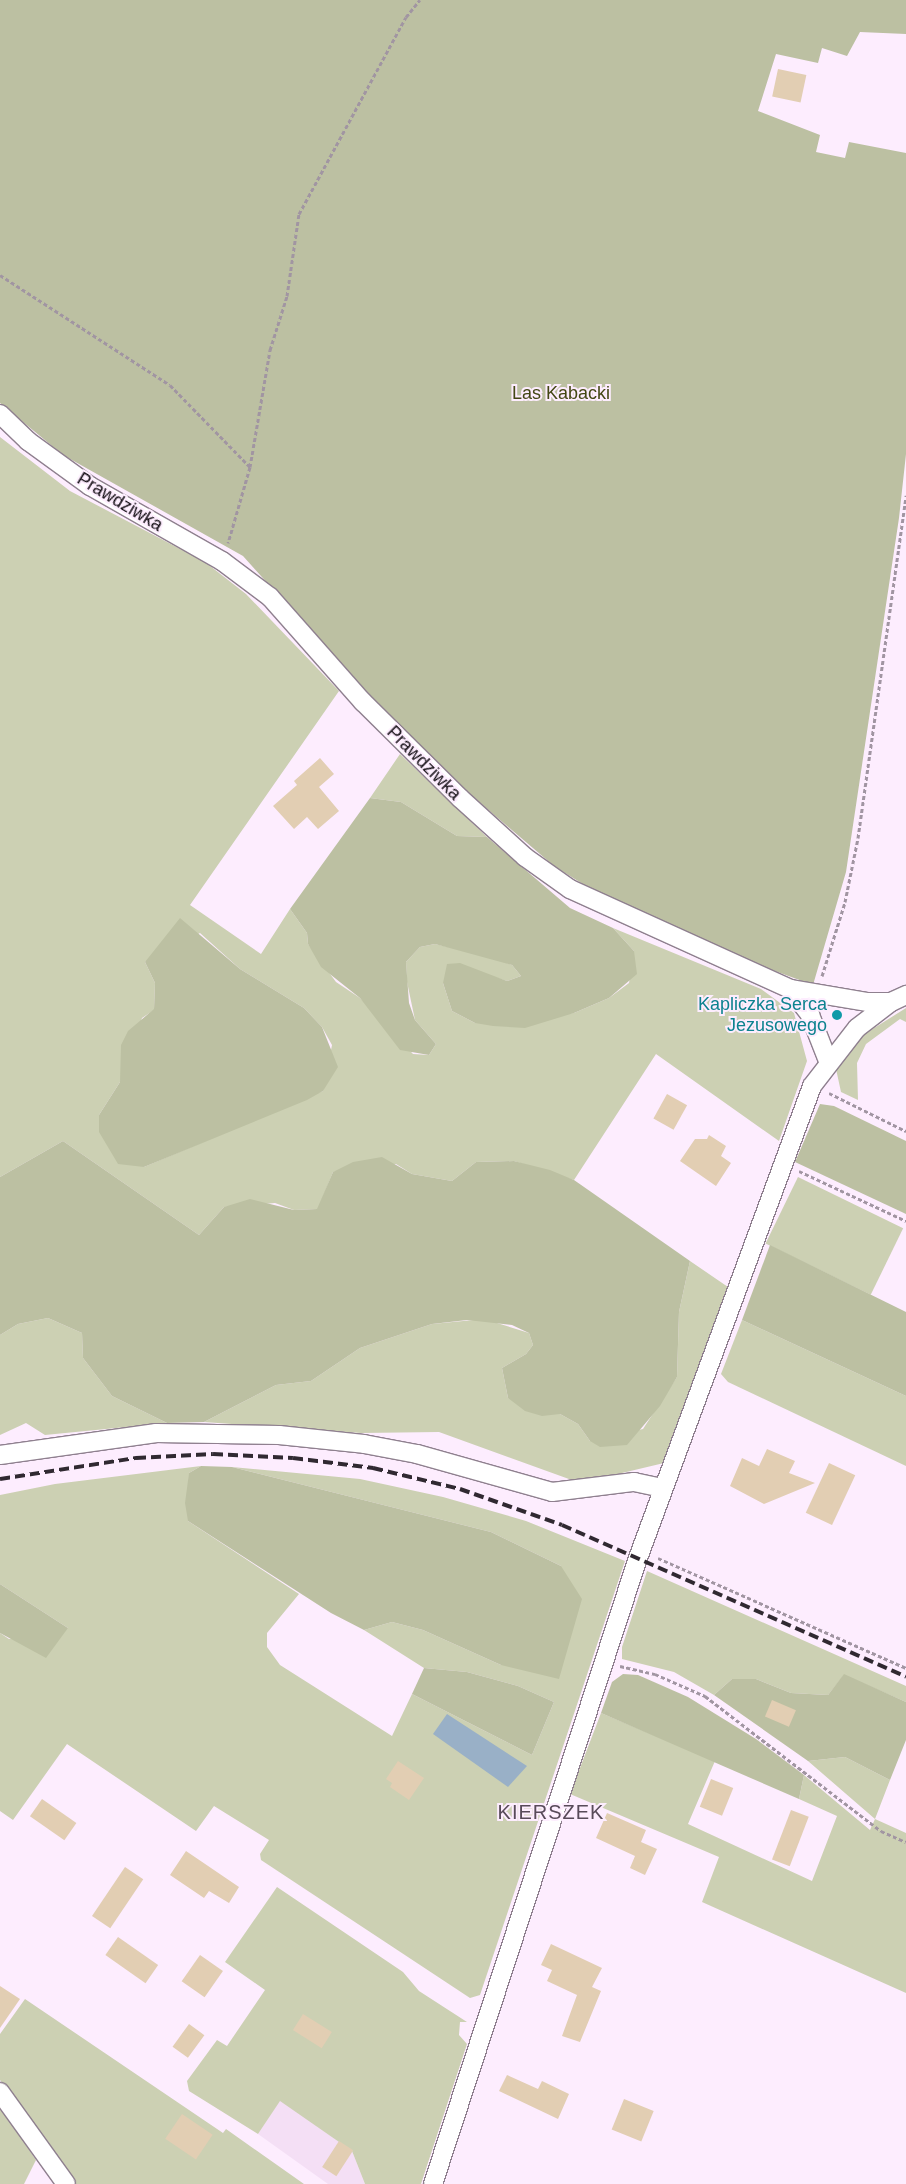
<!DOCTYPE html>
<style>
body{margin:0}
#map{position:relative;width:906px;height:2184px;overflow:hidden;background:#fdedfe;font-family:Helvetica,sans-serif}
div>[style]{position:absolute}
.built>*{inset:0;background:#f4dff5}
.green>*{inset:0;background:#ccd0b3;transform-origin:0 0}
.forest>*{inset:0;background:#bcc0a2}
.water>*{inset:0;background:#99b0c7}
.building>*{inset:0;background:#e2ceb3;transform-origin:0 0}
.path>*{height:3px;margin-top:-1.5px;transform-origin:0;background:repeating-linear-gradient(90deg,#a195a2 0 4px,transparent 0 6.5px)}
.roads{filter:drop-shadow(1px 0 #8f808f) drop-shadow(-1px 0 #8f808f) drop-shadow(0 1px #8f808f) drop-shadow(0 -1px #8f808f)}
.minor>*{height:18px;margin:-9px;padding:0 9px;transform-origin:9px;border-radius:9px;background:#fff}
.rail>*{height:4px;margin-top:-2px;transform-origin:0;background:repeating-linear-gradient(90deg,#302931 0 10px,transparent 0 15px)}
.dots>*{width:14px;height:14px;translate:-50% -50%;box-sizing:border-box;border:2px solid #fdedfe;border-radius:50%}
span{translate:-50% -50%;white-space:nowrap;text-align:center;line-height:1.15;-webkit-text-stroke:4px #fdedfe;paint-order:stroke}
.park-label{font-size:18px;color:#434714}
.street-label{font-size:18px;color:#0f0a10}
.culture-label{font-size:18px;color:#0d838f}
.right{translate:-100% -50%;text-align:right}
.quarter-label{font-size:20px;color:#584b59;letter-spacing:1px}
</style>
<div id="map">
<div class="built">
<div style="clip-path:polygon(280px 2100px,352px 2151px,365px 2184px,328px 2184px,258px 2134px)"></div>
</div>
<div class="green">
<div style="clip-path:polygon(evenodd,0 437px,70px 491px,205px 562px,246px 594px,339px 691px,190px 905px,261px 954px,290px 909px,307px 933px,308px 944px,336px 982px,360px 998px,413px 1054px,429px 1055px,436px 1044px,415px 1020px,407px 982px,406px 962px,420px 947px,435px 944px,488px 956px,512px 965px,521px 976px,507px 981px,485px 974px,443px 983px,452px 1011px,475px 1023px,574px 1013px,609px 998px,629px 983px,634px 951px,613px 928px,761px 989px,794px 1013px,807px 1061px,779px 1141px,656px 1054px,574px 1180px,514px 1161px,476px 1162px,452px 1181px,412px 1174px,396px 1164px,333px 1172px,318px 1209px,294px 1210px,275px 1203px,224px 1207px,199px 1235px,63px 1141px,0 1177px,0 437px,200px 933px,240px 969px,304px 1008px,322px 1027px,332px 1045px,323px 1091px,144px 1167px,99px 1115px,120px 1082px,142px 1018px,154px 1010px,155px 983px,145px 962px,200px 933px)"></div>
<div style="clip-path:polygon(400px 754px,487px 837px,457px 836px,401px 802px,370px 798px)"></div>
<div style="clip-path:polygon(906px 1008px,906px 1022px,900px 1019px,866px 1044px,857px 1063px,858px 1100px,841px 1092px,836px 1069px,863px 1035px)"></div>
<div style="left:798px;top:1177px;width:117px;height:74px;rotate:26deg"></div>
<div style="clip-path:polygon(690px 1261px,728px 1287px,664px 1463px,580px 1483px,439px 1432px,361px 1433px,204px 1422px,276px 1385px,311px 1381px,360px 1348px,432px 1324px,484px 1319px,529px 1333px,533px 1345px,526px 1354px,502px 1368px,508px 1398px,560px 1414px,578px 1424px,590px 1441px,643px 1429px,677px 1377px,679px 1312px)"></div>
<div style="clip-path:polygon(48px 1318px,82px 1333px,83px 1358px,112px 1396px,167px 1423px,45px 1435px,26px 1423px,0 1435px,0 1335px,18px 1324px)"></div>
<div style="clip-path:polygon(742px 1320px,906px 1396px,906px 1466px,728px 1382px,721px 1374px)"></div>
<div style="clip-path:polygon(201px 1466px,189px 1473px,188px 1521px,299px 1594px,267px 1633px,267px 1647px,280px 1665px,392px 1736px,412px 1694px,532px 1755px,554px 1702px,518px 1686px,467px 1672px,424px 1668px,364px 1630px,392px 1622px,423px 1630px,501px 1665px,561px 1566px,491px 1532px,232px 1467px,360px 1479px,443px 1497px,526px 1521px,625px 1561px,480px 1995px,470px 1998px,261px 1860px,260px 1854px,269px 1840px,214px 1806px,196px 1831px,67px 1744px,13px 1820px,0 1811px,0 1633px,9px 1639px,68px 1628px,0 1584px,0 1495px,55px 1484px)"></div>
<div style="clip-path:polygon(647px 1571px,906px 1686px,906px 1702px,844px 1675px,828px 1695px,791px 1693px,756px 1679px,732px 1679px,714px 1695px,674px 1672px,622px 1659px,622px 1647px)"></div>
<div style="clip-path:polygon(601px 1713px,715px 1761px,688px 1824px,812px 1881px,837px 1816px,799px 1799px,804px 1775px,870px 1830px,875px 1819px,808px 1761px,845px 1757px,890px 1780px,875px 1819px,906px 1833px,906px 1993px,702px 1902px,719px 1857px,570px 1794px)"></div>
<div style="clip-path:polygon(277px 1887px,403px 1972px,419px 1991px,467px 2022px,460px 2022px,459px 2035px,467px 2044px,421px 2184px,365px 2184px,352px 2151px,280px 2101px,258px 2134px,189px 2091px,187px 2081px,217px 2040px,227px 2046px,265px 1990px,225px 1962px)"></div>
<div style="clip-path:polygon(25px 1999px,223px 2133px,226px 2129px,304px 2184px,71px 2184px,0 2080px,0 2034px)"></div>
<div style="clip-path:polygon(0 2106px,36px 2160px,24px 2184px,0 2184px)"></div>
</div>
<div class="forest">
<div style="clip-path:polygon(0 0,906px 0,906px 34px,860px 32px,847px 56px,822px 48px,818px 63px,776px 54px,758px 111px,820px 135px,816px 152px,845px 158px,849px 142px,906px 153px,906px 454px,899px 518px,846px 872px,813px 985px,645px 923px,554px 866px,416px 748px,243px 556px,63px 455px,0 403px)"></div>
<div style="clip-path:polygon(370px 798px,401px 802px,457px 836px,487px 837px,570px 908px,613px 928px,634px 951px,637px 974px,609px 998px,574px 1013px,525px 1028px,493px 1026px,475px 1023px,452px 1011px,443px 983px,447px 964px,460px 963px,507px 981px,521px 976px,512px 965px,435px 944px,420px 947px,406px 962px,409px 1003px,415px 1020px,436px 1044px,429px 1055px,400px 1050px,360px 998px,321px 967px,308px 944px,307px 933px,290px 909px)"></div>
<div style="clip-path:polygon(180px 918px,240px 969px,304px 1008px,322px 1027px,338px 1067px,323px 1091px,307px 1100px,144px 1167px,118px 1164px,99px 1132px,99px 1115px,120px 1082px,121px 1045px,128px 1031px,154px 1009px,155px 983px,145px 962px)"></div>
<div style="clip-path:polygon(820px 1104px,834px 1106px,906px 1141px,906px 1214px,795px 1162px)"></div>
<div style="clip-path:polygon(63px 1141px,199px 1235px,224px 1207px,250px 1199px,294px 1210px,317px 1209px,333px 1172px,353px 1162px,382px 1157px,412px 1174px,452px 1181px,476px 1162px,514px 1161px,550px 1170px,574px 1180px,690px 1261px,679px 1312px,677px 1377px,660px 1406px,627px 1445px,600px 1447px,590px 1441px,578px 1424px,560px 1414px,542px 1416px,525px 1411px,508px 1398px,502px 1368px,526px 1354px,533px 1345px,529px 1333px,512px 1325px,467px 1320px,432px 1324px,360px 1348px,311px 1381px,276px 1385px,204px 1422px,167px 1423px,112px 1396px,83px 1358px,82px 1333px,48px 1318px,18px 1324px,0 1335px,0 1177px)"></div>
<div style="clip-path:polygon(770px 1245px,906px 1312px,906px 1396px,742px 1320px)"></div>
<div style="clip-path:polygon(201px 1466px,232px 1467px,491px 1532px,561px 1566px,582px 1599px,559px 1679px,501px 1665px,423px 1630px,392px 1622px,364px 1630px,331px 1613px,188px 1521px,185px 1503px,189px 1473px)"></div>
<div style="clip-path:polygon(0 1584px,68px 1628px,46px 1658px,0 1633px)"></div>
<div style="clip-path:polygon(424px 1668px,467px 1672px,518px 1686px,554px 1702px,532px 1755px,412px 1694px)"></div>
<div style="clip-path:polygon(623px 1674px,638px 1675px,688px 1697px,756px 1739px,804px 1775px,799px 1799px,601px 1713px,612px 1682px)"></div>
<div style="clip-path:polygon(844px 1674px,906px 1702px,906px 1740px,890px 1780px,845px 1757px,808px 1761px,714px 1695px,732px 1679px,756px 1679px,791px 1693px,828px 1695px)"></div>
</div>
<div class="water">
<div style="clip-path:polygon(447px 1714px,527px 1766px,508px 1787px,433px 1734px)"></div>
</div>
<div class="building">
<div style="left:778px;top:69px;width:29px;height:28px;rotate:12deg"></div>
<div style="clip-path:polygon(320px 758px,334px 774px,319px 787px,339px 811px,318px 829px,307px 817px,294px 829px,273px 806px,297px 785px,294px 781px)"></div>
<div style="left:667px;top:1094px;width:23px;height:28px;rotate:29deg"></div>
<div style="clip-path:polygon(709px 1135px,726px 1146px,721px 1156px,731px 1163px,716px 1186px,680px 1161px,695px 1139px,707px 1139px)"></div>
<div style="clip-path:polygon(767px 1449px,795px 1461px,789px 1473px,815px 1483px,764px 1504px,730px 1486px,742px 1458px,759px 1466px)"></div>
<div style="left:829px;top:1463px;width:29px;height:55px;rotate:25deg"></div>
<div style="left:772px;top:1700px;width:26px;height:18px;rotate:23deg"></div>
<div style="clip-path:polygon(398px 1761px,424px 1778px,409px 1800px,390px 1787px,392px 1783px,386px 1779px)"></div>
<div style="left:711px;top:1779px;width:24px;height:30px;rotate:22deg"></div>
<div style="left:42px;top:1799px;width:42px;height:21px;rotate:35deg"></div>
<div style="left:791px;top:1810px;width:19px;height:53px;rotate:21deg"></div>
<div style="clip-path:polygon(607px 1813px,646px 1830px,641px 1842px,657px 1849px,645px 1875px,630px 1868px,635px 1856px,596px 1838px)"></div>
<div style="clip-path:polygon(186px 1851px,239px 1887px,229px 1903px,209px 1891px,204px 1898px,170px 1875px)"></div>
<div style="left:125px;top:1867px;width:22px;height:59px;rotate:34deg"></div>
<div style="left:118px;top:1937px;width:49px;height:22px;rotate:35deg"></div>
<div style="clip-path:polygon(551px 1944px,602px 1968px,592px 1987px,601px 1991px,580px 2042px,562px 2036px,577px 1995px,547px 1981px,552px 1970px,541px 1965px)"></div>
<div style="left:200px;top:1955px;width:28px;height:32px;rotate:35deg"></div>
<div style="clip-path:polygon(0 1986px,20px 1999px,0 2028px)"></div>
<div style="left:303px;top:2014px;width:34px;height:19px;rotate:32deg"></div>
<div style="left:189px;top:2024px;width:19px;height:28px;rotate:36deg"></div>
<div style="clip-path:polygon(507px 2075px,538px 2089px,542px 2081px,569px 2094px,558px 2119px,499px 2091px)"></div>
<div style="left:624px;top:2099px;width:32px;height:33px;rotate:22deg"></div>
<div style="left:182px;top:2114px;width:37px;height:30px;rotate:34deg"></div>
<div style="left:339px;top:2141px;width:17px;height:31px;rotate:33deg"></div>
</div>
<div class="path">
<div style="left:0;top:275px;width:202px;rotate:32.9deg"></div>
<div style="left:170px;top:385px;width:115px;rotate:45.7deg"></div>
<div style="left:250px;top:467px;width:79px;rotate:106.1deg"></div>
<div style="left:250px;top:467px;width:119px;rotate:-80.3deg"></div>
<div style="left:270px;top:350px;width:57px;rotate:-72.5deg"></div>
<div style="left:287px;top:296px;width:83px;rotate:-81.7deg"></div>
<div style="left:299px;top:214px;width:224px;rotate:-61.5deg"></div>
<div style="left:406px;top:17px;width:22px;rotate:-51deg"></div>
<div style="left:822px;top:976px;width:77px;rotate:-72.7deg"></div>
<div style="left:845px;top:902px;width:65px;rotate:-78.5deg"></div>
<div style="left:858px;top:838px;width:346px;rotate:-82deg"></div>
<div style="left:829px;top:1093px;width:86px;rotate:26.3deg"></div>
<div style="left:799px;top:1171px;width:118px;rotate:25deg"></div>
<div style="left:658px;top:1558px;width:271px;rotate:23.9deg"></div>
<div style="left:620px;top:1666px;width:36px;rotate:13deg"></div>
<div style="left:655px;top:1674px;width:55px;rotate:23.7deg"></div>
<div style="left:705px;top:1696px;width:222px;rotate:37.5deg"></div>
<div style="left:881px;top:1831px;width:27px;rotate:24deg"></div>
</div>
<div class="roads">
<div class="minor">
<div style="left:0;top:414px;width:39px;rotate:44deg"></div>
<div style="left:28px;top:441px;width:77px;rotate:36deg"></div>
<div style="left:90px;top:486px;width:152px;rotate:29.6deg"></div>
<div style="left:222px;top:561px;width:60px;rotate:36.9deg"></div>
<div style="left:270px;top:597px;width:140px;rotate:48.5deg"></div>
<div style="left:363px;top:702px;width:136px;rotate:44.7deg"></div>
<div style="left:460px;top:798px;width:88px;rotate:42.2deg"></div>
<div style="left:525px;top:857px;width:55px;rotate:35.4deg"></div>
<div style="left:570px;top:889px;width:242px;rotate:24.4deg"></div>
<div style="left:790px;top:989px;width:79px;rotate:9.5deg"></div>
<div style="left:868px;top:1002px;width:23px"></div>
<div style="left:891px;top:1002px;width:17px;rotate:-25deg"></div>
<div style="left:790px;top:989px;width:33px;rotate:52deg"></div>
<div style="left:810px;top:1015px;width:49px;rotate:68.6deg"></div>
<div style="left:0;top:1455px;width:158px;rotate:-8deg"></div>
<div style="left:156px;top:1433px;width:123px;rotate:0.9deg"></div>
<div style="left:279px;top:1435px;width:85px;rotate:6deg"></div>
<div style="left:364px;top:1444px;width:54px;rotate:10.7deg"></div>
<div style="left:417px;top:1454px;width:140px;rotate:15.7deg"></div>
<div style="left:552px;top:1492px;width:83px;rotate:-7deg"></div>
<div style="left:634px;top:1482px;width:30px;rotate:12deg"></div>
<div style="left:0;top:2092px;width:113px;rotate:54.3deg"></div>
<div style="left:433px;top:2184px;width:659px;rotate:-71.87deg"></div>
<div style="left:638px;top:1558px;width:503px;rotate:-69.76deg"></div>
<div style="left:812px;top:1086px;width:73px;rotate:-52.2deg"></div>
<div style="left:857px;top:1028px;width:43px;rotate:-37.4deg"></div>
</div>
</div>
<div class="rail">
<div style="left:0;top:1479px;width:138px;rotate:-8.8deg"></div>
<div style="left:136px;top:1458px;width:77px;rotate:-3deg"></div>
<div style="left:213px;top:1454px;width:80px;rotate:2.9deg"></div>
<div style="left:293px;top:1458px;width:81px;rotate:7.1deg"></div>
<div style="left:373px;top:1468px;width:89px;rotate:13.6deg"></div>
<div style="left:460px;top:1489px;width:108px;rotate:19.4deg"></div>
<div style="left:562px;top:1525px;width:376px;rotate:23.8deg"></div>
</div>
<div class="dots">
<div style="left:837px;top:1015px;background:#0f9aa8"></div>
</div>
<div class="park-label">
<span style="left:561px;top:393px">Las Kabacki</span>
</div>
<div class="street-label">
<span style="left:120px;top:502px;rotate:31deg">Prawdziwka</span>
<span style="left:424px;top:763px;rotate:45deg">Prawdziwka</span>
</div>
<div class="culture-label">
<span class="right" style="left:827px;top:1015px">Kapliczka Serca<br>Jezusowego</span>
</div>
<div class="quarter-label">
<span style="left:551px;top:1812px">KIERSZEK</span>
</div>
</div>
